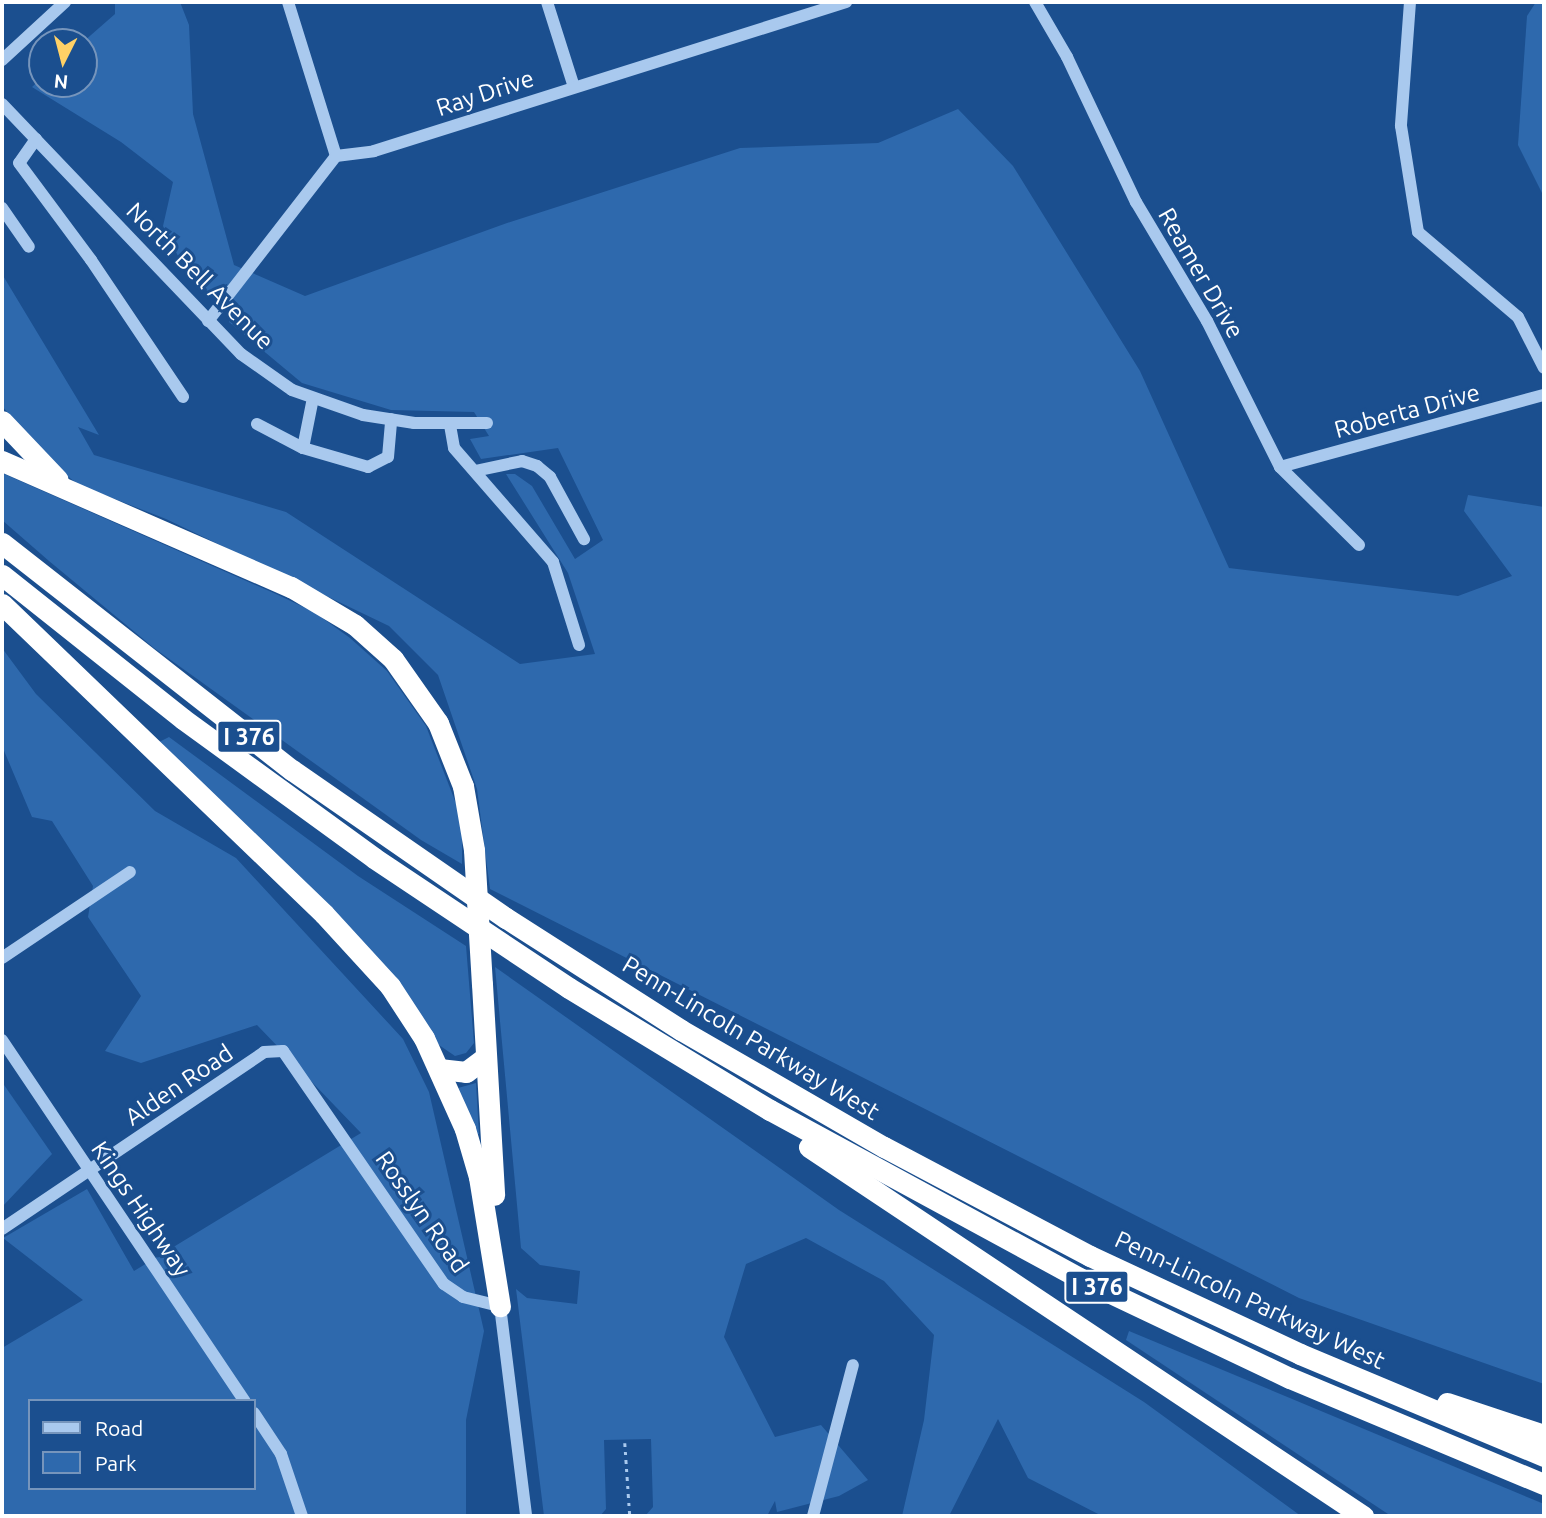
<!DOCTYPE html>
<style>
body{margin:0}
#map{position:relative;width:1546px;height:1518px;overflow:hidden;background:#1b4f8f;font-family:Ubuntu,sans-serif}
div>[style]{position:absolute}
.green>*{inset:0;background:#2e69ad}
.path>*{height:2.5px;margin-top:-1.25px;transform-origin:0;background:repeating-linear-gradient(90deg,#a9c9ee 0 3.5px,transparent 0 8.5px)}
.minor>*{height:12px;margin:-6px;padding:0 6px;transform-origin:6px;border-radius:6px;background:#a9c9ee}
.highway>*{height:21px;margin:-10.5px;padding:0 10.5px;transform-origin:10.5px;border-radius:10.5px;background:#fff}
.highway-bridge>*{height:21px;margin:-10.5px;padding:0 10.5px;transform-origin:10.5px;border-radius:10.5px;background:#fff}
span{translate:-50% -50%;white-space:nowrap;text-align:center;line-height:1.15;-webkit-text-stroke:6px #1b4f8f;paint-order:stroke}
.shield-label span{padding:2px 5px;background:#1b4f8f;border:2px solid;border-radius:5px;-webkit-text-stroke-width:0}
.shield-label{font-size:23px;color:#fff;font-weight:700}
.street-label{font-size:24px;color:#fff}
.frame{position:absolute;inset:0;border:4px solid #fff;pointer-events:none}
.legend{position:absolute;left:28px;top:1399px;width:228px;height:91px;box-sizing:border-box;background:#1b4f8f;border:2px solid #7695bc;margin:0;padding:9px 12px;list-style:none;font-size:21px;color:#fff}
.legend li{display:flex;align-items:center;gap:14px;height:35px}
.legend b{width:35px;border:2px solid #7695bc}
.north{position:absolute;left:28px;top:28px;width:70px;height:70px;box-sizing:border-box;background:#1b4f8f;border:2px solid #7695bc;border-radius:50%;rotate:186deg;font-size:19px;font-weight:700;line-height:28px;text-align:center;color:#fff}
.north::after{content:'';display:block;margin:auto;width:24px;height:32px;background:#ffd166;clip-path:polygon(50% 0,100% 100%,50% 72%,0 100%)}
</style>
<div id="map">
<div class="green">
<div style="clip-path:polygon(115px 2px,180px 2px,189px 25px,193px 114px,234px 265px,305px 296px,507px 223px,740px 148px,878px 143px,958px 109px,1013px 166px,1140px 371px,1229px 568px,1458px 596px,1512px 576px,1464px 511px,1468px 495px,1544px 507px,1544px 1384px,1299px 1298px,490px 889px,477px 789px,438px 675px,389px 626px,166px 519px,79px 485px,53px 465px,2px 406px,2px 274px,99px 435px,78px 427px,94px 455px,286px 512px,520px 664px,595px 654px,568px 573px,506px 474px,515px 474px,532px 486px,575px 559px,603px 540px,558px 448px,481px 459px,470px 439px,489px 436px,474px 412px,391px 410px,302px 383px,229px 322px,231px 308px,221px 289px,211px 294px,187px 274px,163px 226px,173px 182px,121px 142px,32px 87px,42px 78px,42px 84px,84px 84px,83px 42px,115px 14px)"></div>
<div style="clip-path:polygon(1536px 2px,1544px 2px,1544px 197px,1518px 145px,1527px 16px)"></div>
<div style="clip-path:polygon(2px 473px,276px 594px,314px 612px,350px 638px,387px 671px,426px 726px,462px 819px,462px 864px,421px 840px,154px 648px,49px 561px,2px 520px)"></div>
<div style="clip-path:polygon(evenodd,2px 648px,36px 694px,155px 811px,236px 858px,403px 1039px,429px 1092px,484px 1331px,466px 1420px,466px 1516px,2px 1516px,2px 1348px,83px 1300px,3px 1238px,87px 1189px,134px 1271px,361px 1133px,257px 1025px,141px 1063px,105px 1051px,141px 996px,88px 917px,93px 886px,52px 821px,32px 817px,2px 746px,2px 648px,30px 1401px,254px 1401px,254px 1488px,30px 1488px,30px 1401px)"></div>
<div style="clip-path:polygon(169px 737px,358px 876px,466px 946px,474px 1043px,466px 1053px,455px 1056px,436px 1043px,155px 744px)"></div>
<div style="clip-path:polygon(495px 967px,839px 1210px,1144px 1402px,1301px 1516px,1102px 1516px,1028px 1478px,998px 1419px,949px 1516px,902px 1516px,924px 1420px,934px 1335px,884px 1281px,806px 1238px,746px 1264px,724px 1337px,775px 1437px,821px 1425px,868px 1480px,839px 1496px,777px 1512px,775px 1501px,767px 1516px,645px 1516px,653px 1507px,651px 1439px,604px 1440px,606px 1509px,600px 1516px,544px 1516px,516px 1289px,527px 1298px,577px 1304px,580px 1271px,540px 1265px,521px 1248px)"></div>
<div style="clip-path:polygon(2px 1082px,52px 1154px,2px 1207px)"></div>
<div style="clip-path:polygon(476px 1083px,479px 1134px,476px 1135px,458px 1088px)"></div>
<div style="clip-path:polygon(1129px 1331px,1544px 1504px,1544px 1516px,1391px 1516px,1126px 1340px)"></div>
</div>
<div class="path">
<div style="left:625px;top:1443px;width:73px;rotate:86.1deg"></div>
</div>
<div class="minor">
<div style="left:288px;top:2px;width:161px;rotate:72.7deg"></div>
<div style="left:547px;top:2px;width:89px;rotate:72.4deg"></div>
<div style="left:1035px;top:2px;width:64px;rotate:59.8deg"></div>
<div style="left:1067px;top:57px;width:161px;rotate:64.6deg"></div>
<div style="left:1136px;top:202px;width:139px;rotate:59.2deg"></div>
<div style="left:1207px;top:321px;width:163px;rotate:63.4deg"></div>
<div style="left:1280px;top:467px;width:111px;rotate:44.6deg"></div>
<div style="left:1410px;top:2px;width:124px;rotate:94.2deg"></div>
<div style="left:1401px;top:126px;width:107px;rotate:80.9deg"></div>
<div style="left:1418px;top:232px;width:131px;rotate:40.4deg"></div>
<div style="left:1518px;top:317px;width:57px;rotate:63deg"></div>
<div style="left:2px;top:60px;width:86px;rotate:-42.6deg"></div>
<div style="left:2px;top:104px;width:346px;rotate:46.3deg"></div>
<div style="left:241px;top:354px;width:62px;rotate:35.2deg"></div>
<div style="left:292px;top:390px;width:75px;rotate:19.4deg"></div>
<div style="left:363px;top:415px;width:52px;rotate:8.9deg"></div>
<div style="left:414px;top:423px;width:73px"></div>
<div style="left:36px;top:139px;width:29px;rotate:125deg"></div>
<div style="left:19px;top:163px;width:121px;rotate:53.4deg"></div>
<div style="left:91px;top:260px;width:165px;rotate:56.1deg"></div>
<div style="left:2px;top:208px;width:47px;rotate:55.3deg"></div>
<div style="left:208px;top:321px;width:209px;rotate:-52.2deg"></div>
<div style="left:336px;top:156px;width:38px;rotate:-7deg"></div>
<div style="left:374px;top:151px;width:495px;rotate:-17.5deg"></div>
<div style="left:257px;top:424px;width:52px;rotate:27.6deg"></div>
<div style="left:303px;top:448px;width:68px;rotate:16.3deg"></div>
<div style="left:368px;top:467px;width:22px;rotate:-27deg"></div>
<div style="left:388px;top:457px;width:38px;rotate:-85deg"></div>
<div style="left:450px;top:425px;width:23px;rotate:80deg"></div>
<div style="left:454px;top:448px;width:151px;rotate:49deg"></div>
<div style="left:553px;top:562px;width:87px;rotate:72.6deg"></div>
<div style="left:303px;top:448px;width:51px;rotate:-78.7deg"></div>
<div style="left:1280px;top:467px;width:274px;rotate:-15.3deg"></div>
<div style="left:475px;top:471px;width:48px;rotate:-12deg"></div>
<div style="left:522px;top:461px;width:16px;rotate:18deg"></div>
<div style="left:537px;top:466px;width:17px;rotate:40deg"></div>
<div style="left:550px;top:477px;width:71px;rotate:61.3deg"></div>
<div style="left:2px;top:958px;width:154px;rotate:-33.9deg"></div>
<div style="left:2px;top:1040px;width:435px;rotate:56.1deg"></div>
<div style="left:2px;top:1229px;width:316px;rotate:-34deg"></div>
<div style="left:264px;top:1052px;width:19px;rotate:-3deg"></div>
<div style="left:283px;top:1051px;width:283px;rotate:55.4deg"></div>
<div style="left:444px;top:1284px;width:23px;rotate:34deg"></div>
<div style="left:463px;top:1297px;width:38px;rotate:14deg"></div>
<div style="left:500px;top:1306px;width:212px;rotate:82.9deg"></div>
<div style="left:254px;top:1413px;width:49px;rotate:56.6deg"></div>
<div style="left:281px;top:1454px;width:65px;rotate:71.3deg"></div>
<div style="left:813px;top:1516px;width:156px;rotate:-75.2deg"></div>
</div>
<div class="highway">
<div style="left:2px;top:421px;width:81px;rotate:46.5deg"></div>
<div style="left:2px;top:461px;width:315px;rotate:23.6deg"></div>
<div style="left:291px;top:587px;width:74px;rotate:30.7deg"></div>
<div style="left:355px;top:625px;width:51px;rotate:41.8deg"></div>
<div style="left:393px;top:659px;width:78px;rotate:54.9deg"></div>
<div style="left:438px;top:723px;width:68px;rotate:68.4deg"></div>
<div style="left:463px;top:786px;width:65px;rotate:80.2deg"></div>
<div style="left:2px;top:543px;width:368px;rotate:38.1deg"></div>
<div style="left:292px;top:770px;width:260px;rotate:34.7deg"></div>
<div style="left:506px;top:918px;width:208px;rotate:32.6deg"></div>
<div style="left:681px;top:1030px;width:234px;rotate:30deg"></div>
<div style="left:884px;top:1147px;width:233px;rotate:27.9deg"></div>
<div style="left:1090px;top:1256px;width:232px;rotate:25deg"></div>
<div style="left:1300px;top:1354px;width:264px;rotate:22.7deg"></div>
<div style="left:2px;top:575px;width:231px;rotate:38.5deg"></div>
<div style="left:183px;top:719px;width:236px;rotate:36deg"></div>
<div style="left:374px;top:858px;width:234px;rotate:33.7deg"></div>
<div style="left:569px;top:988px;width:235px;rotate:31.3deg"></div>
<div style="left:770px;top:1110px;width:352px;rotate:28.5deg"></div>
<div style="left:1079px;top:1278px;width:233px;rotate:25.4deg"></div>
<div style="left:1290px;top:1378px;width:275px;rotate:22.7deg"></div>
<div style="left:2px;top:604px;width:447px;rotate:43.9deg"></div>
<div style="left:324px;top:914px;width:98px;rotate:47.5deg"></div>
<div style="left:390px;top:986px;width:62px;rotate:56.8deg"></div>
<div style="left:424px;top:1038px;width:100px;rotate:65.7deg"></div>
<div style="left:465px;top:1129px;width:50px;rotate:73.7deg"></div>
<div style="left:479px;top:1177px;width:131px;rotate:80.8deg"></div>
<div style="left:482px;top:984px;width:211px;rotate:86.7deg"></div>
<div style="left:439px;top:1069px;width:27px;rotate:6deg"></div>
<div style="left:466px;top:1072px;width:25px;rotate:-37deg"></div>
<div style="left:809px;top:1147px;width:666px;rotate:33.67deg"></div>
<div style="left:1447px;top:1403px;width:102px;rotate:18.3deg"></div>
</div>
<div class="highway-bridge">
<div style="left:474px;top:850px;width:134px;rotate:86.6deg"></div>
</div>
<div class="shield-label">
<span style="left:249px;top:737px">I 376</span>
<span style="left:1097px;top:1287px">I 376</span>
</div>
<div class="street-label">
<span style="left:485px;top:93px;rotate:-18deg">Ray Drive</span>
<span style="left:1201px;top:273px;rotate:60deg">Reamer Drive</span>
<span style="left:200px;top:276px;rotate:45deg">North Bell Avenue</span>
<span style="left:1407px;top:411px;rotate:-15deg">Roberta Drive</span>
<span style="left:751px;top:1038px;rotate:31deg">Penn-Lincoln Parkway West</span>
<span style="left:179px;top:1085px;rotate:-34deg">Alden Road</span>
<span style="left:141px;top:1209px;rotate:56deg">Kings Highway</span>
<span style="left:422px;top:1212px;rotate:55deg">Rosslyn Road</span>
<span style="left:1250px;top:1300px;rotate:25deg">Penn-Lincoln Parkway West</span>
</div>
<div class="frame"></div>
<ul class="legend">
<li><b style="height:9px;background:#a9c9ee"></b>Road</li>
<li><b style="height:19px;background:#2e69ad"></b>Park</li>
</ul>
<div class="north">N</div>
</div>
